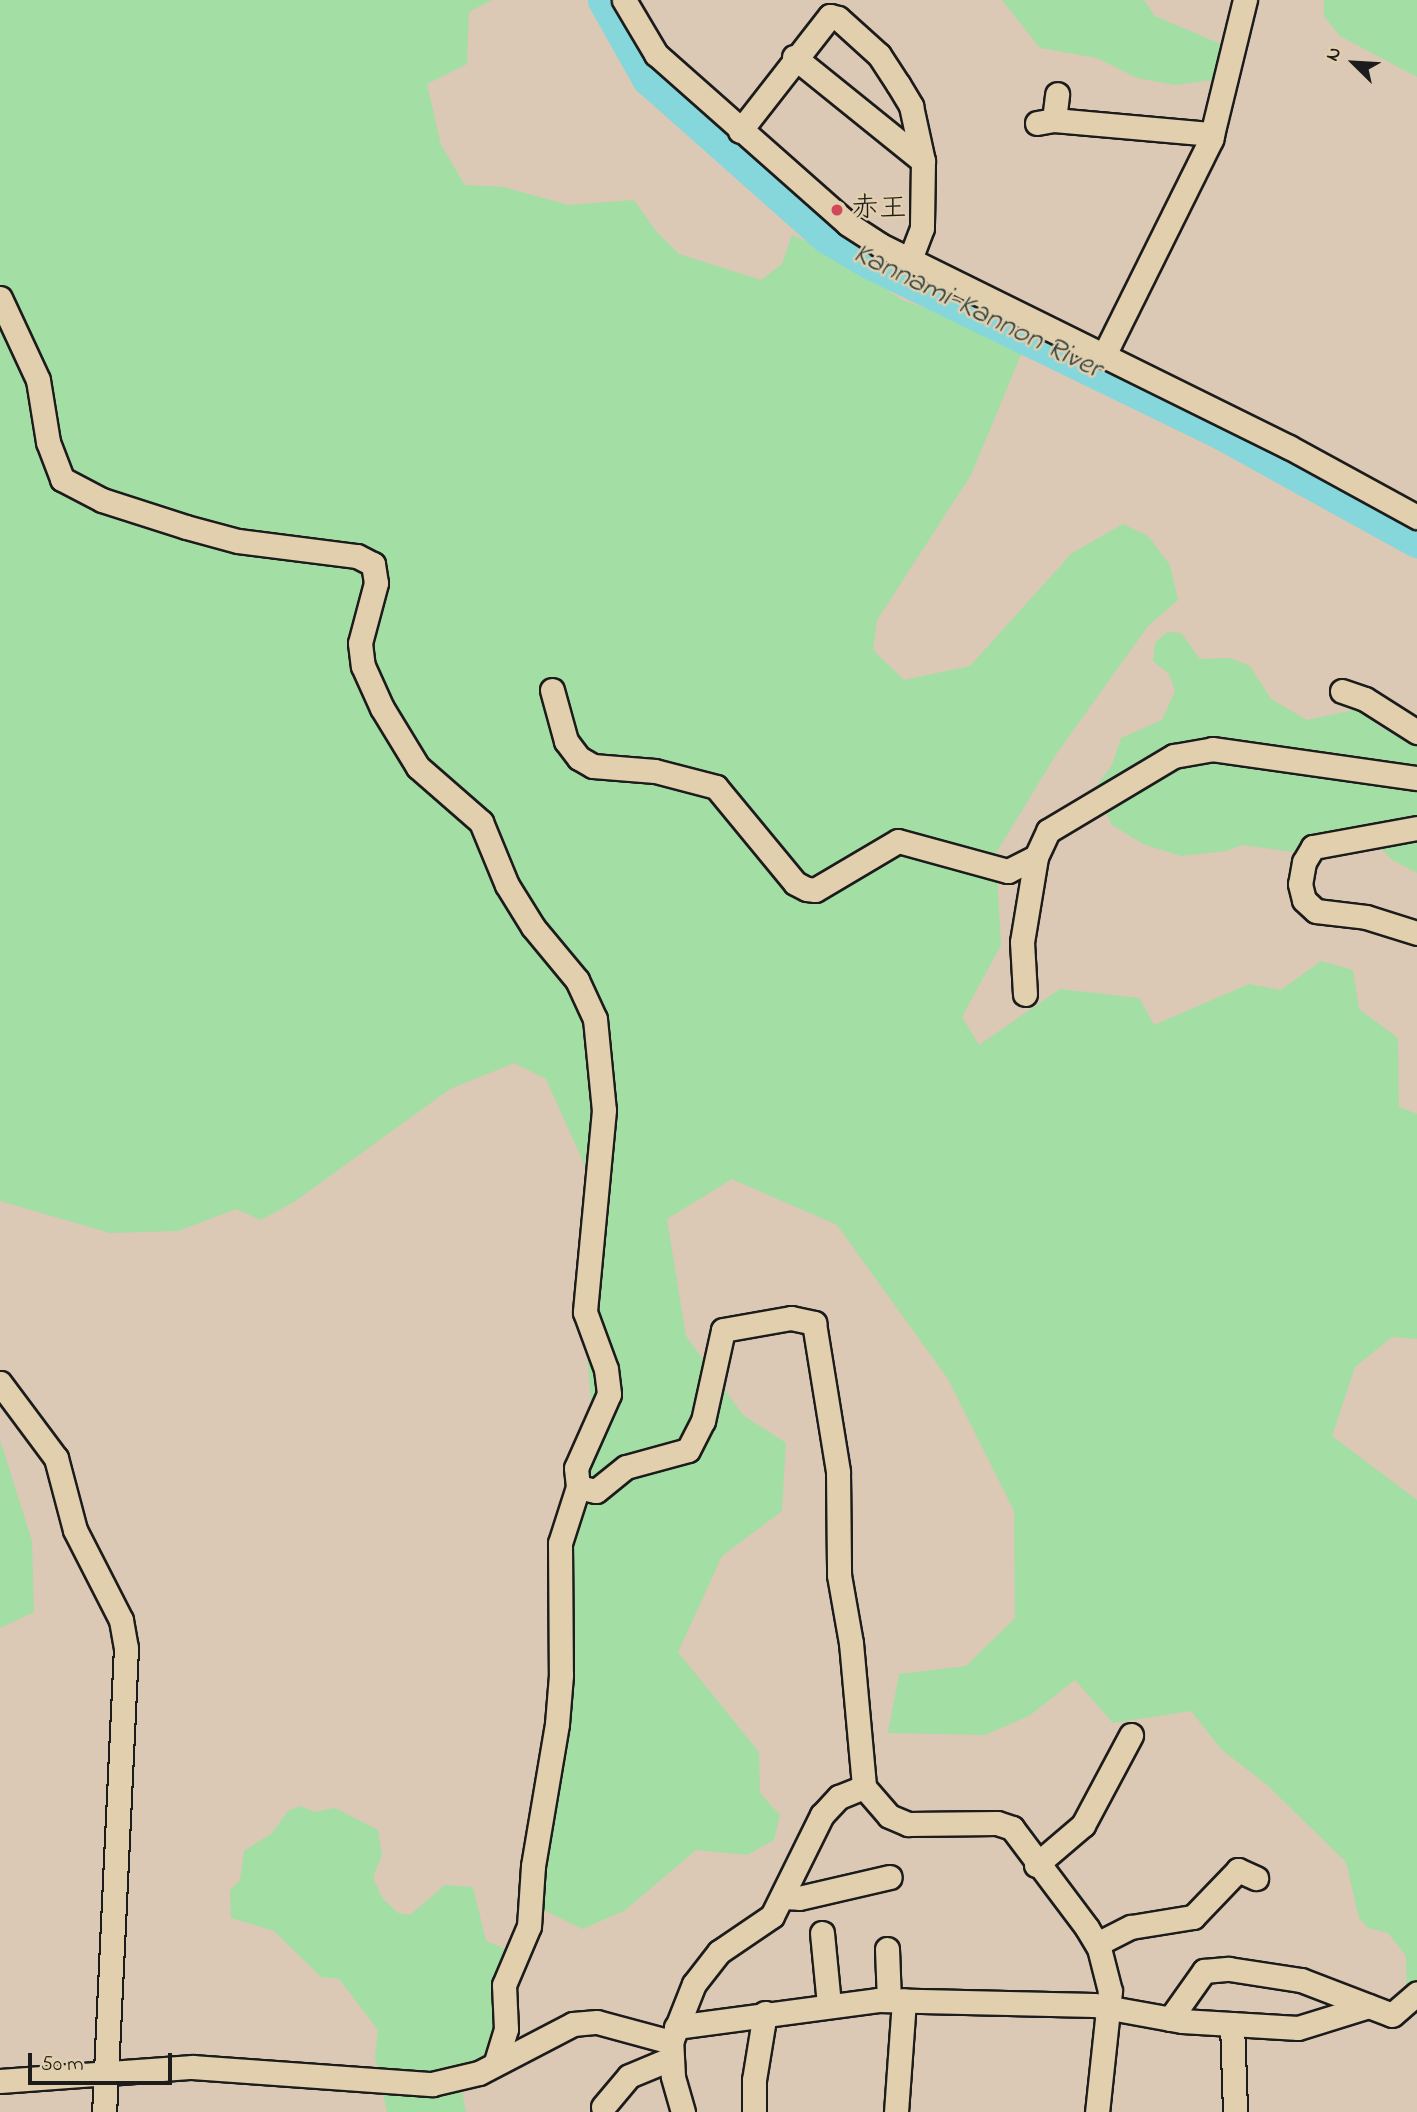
<!DOCTYPE html>
<meta charset="utf-8">
<style>
body{margin:0}
#map{position:relative;width:1417px;height:2112px;overflow:hidden;background:#dbc8b5;font-family:"Indie Flower","Klee One",sans-serif}
div>[style]{position:absolute}
.green>*{inset:0;background:#a3dea4}
.river>*{height:35px;margin:-17.5px;padding:0 17.5px;transform-origin:17.5px;border-radius:17.5px;background:#85d7db}
.roads{filter:drop-shadow(2px 0 #1c1c1c) drop-shadow(-2px 0 #1c1c1c) drop-shadow(0 2px #1c1c1c) drop-shadow(0 -2px #1c1c1c)}
.minor>*{height:23px;margin:-11.5px;padding:0 11.5px;transform-origin:11.5px;border-radius:11.5px;background:#e1cfad}
.dots>*{width:19px;height:19px;translate:-50% -50%;box-sizing:border-box;border:4px solid #e1cfad;border-radius:50%}
span{translate:-50% -50%;white-space:nowrap;text-align:center;line-height:1.15;-webkit-text-stroke:5px #e1cfad;paint-order:stroke}
.poi-label{font-size:28px;color:#1c1c1c}
.left{translate:0 -50%;text-align:left}
.water-label{font-size:30px;color:#314142;font-style:italic}
.north{position:absolute;left:1319px;top:28px;width:70px;height:70px;-webkit-text-stroke:5px #e1cfad;paint-order:stroke;rotate:294deg;font-size:19px;font-weight:700;line-height:28px;text-align:center;color:#1c1c1c}
.north::after{content:'';display:block;margin:auto;width:24px;height:32px;background:#1c1c1c;clip-path:polygon(50% 0,100% 100%,50% 72%,0 100%)}
.scale{position:absolute;left:28px;top:2053px;width:144px;height:32px;box-sizing:border-box;border:4px solid #1c1c1c;border-top:0;padding-left:9px;font-size:21px;line-height:24px;white-space:nowrap;color:#1c1c1c;-webkit-text-stroke:5px #e1cfad;paint-order:stroke}
</style>
<div id="map">
<div class="green">
<div style="clip-path:polygon(0 0,492px 0,469px 12px,467px 64px,427px 84px,441px 145px,465px 185px,504px 187px,568px 205px,634px 200px,656px 231px,679px 254px,761px 280px,782px 264px,792px 235px,839px 256px,902px 300px,977px 326px,1023px 350px,971px 475px,877px 620px,873px 650px,904px 680px,970px 666px,1072px 553px,1123px 524px,1148px 536px,1170px 565px,1178px 600px,1148px 626px,1057px 753px,996px 853px,1001px 945px,962px 1017px,979px 1045px,1060px 989px,1139px 998px,1154px 1025px,1249px 984px,1281px 990px,1321px 961px,1353px 970px,1359px 1009px,1398px 1038px,1399px 1107px,1417px 1114px,1417px 1339px,1392px 1337px,1355px 1367px,1332px 1436px,1417px 1500px,1417px 2015px,1407px 1995px,1406px 1956px,1388px 1933px,1368px 1928px,1359px 1918px,1346px 1862px,1266px 1784px,1222px 1750px,1191px 1711px,1113px 1723px,1075px 1680px,1029px 1716px,985px 1735px,888px 1733px,899px 1674px,966px 1666px,1015px 1618px,1014px 1511px,948px 1379px,837px 1225px,732px 1179px,667px 1219px,686px 1336px,743px 1415px,786px 1443px,782px 1511px,722px 1556px,678px 1652px,759px 1752px,760px 1793px,780px 1815px,774px 1840px,747px 1855px,696px 1850px,624px 1911px,582px 1929px,540px 1908px,568px 1684px,568px 1562px,592px 1413px,580px 1273px,590px 1177px,546px 1079px,514px 1063px,450px 1089px,294px 1202px,261px 1220px,236px 1209px,178px 1231px,110px 1233px,0 1201px)"></div>
<div style="clip-path:polygon(1002px 0,1144px 0,1155px 16px,1223px 45px,1213px 80px,1175px 85px,1137px 78px,1097px 58px,1040px 48px)"></div>
<div style="clip-path:polygon(1324px 0,1417px 0,1417px 77px,1340px 36px,1324px 16px)"></div>
<div style="clip-path:polygon(1167px 632px,1181px 633px,1200px 659px,1230px 658px,1250px 666px,1271px 699px,1307px 720px,1354px 710px,1371px 714px,1379px 727px,1402px 735px,1417px 733px,1417px 873px,1392px 860px,1376px 843px,1331px 832px,1309px 835px,1293px 852px,1242px 845px,1227px 851px,1181px 856px,1143px 844px,1112px 825px,1094px 789px,1112px 765px,1121px 738px,1162px 720px,1175px 691px,1169px 674px,1153px 661px,1155px 643px)"></div>
<div style="clip-path:polygon(0 1440px,32px 1541px,34px 1612px,0 1628px)"></div>
<div style="clip-path:polygon(301px 1806px,315px 1812px,335px 1808px,378px 1830px,382px 1855px,373px 1877px,382px 1898px,398px 1913px,410px 1915px,445px 1885px,473px 1887px,486px 1941px,513px 1952px,494px 2056px,475px 2069px,462px 2092px,466px 2112px,387px 2112px,375px 2057px,378px 2030px,339px 1979px,321px 1977px,274px 1931px,231px 1918px,230px 1890px,240px 1880px,244px 1851px,272px 1833px,288px 1811px)"></div>
</div>
<div class="river">
<div style="left:605px;top:0;width:90px;rotate:60.6deg"></div>
<div style="left:649px;top:78px;width:238px;rotate:41.6deg"></div>
<div style="left:827px;top:236px;width:49px;rotate:30.8deg"></div>
<div style="left:869px;top:261px;width:394px;rotate:25.9deg"></div>
<div style="left:1223px;top:433px;width:222px;rotate:28.9deg"></div>
</div>
<div class="roads">
<div class="minor">
<div style="left:624px;top:0;width:63px;rotate:59.3deg"></div>
<div style="left:656px;top:54px;width:256px;rotate:41.5deg"></div>
<div style="left:848px;top:224px;width:38px;rotate:33deg"></div>
<div style="left:880px;top:245px;width:456px;rotate:26.3deg"></div>
<div style="left:1289px;top:447px;width:146px;rotate:28.7deg"></div>
<div style="left:794px;top:57px;width:166px;rotate:38.9deg"></div>
<div style="left:923px;top:161px;width:67px;rotate:90.9deg"></div>
<div style="left:922px;top:228px;width:33px;rotate:111deg"></div>
<div style="left:1054px;top:120px;width:26px;rotate:-83deg"></div>
<div style="left:1037px;top:123px;width:17px;rotate:-10deg"></div>
<div style="left:1054px;top:120px;width:159px;rotate:5.1deg"></div>
<div style="left:740px;top:131px;width:146px;rotate:-52deg"></div>
<div style="left:830px;top:16px;width:8px;rotate:14deg"></div>
<div style="left:838px;top:18px;width:55px;rotate:42.1deg"></div>
<div style="left:879px;top:55px;width:35px;rotate:57deg"></div>
<div style="left:898px;top:84px;width:26px;rotate:59deg"></div>
<div style="left:911px;top:106px;width:56px;rotate:77.7deg"></div>
<div style="left:0;top:298px;width:90px;rotate:65.1deg"></div>
<div style="left:38px;top:380px;width:63px;rotate:80.8deg"></div>
<div style="left:48px;top:442px;width:40px;rotate:69deg"></div>
<div style="left:62px;top:479px;width:45px;rotate:27.7deg"></div>
<div style="left:102px;top:500px;width:88px;rotate:17.8deg"></div>
<div style="left:186px;top:527px;width:54px;rotate:15.1deg"></div>
<div style="left:238px;top:541px;width:120px;rotate:7.2deg"></div>
<div style="left:357px;top:556px;width:18px;rotate:27deg"></div>
<div style="left:373px;top:564px;width:19px;rotate:81deg"></div>
<div style="left:376px;top:583px;width:62px;rotate:104.9deg"></div>
<div style="left:360px;top:643px;width:23px;rotate:83deg"></div>
<div style="left:363px;top:666px;width:46px;rotate:65.7deg"></div>
<div style="left:382px;top:708px;width:69px;rotate:58.6deg"></div>
<div style="left:418px;top:767px;width:84px;rotate:41.1deg"></div>
<div style="left:481px;top:822px;width:68px;rotate:67.6deg"></div>
<div style="left:507px;top:885px;width:49px;rotate:58.2deg"></div>
<div style="left:533px;top:927px;width:69px;rotate:50.3deg"></div>
<div style="left:577px;top:980px;width:43px;rotate:65.2deg"></div>
<div style="left:595px;top:1019px;width:91px;rotate:84.4deg"></div>
<div style="left:604px;top:1110px;width:203px;rotate:95.4deg"></div>
<div style="left:585px;top:1312px;width:61px;rotate:69.8deg"></div>
<div style="left:606px;top:1369px;width:25px;rotate:83deg"></div>
<div style="left:609px;top:1394px;width:81px;rotate:114deg"></div>
<div style="left:576px;top:1468px;width:19px;rotate:84deg"></div>
<div style="left:578px;top:1487px;width:59px;rotate:107.8deg"></div>
<div style="left:560px;top:1543px;width:132px;rotate:89.6deg"></div>
<div style="left:561px;top:1675px;width:49px;rotate:94.7deg"></div>
<div style="left:557px;top:1724px;width:144px;rotate:99.6deg"></div>
<div style="left:533px;top:1866px;width:60px;rotate:93.8deg"></div>
<div style="left:529px;top:1926px;width:64px;rotate:113deg"></div>
<div style="left:504px;top:1985px;width:44px;rotate:87.4deg"></div>
<div style="left:506px;top:2029px;width:34px;rotate:107deg"></div>
<div style="left:1105px;top:353px;width:239px;rotate:-63.6deg"></div>
<div style="left:1211px;top:139px;width:143px;rotate:-76.3deg"></div>
<div style="left:552px;top:690px;width:53px;rotate:74.6deg"></div>
<div style="left:566px;top:741px;width:21px;rotate:53deg"></div>
<div style="left:579px;top:758px;width:16px;rotate:30deg"></div>
<div style="left:593px;top:766px;width:62px;rotate:4.6deg"></div>
<div style="left:655px;top:771px;width:63px;rotate:14.7deg"></div>
<div style="left:716px;top:787px;width:124px;rotate:50.5deg"></div>
<div style="left:795px;top:883px;width:13px;rotate:27deg"></div>
<div style="left:807px;top:889px;width:8px;rotate:7deg"></div>
<div style="left:815px;top:890px;width:96px;rotate:-30.6deg"></div>
<div style="left:898px;top:841px;width:114px;rotate:15.3deg"></div>
<div style="left:1008px;top:871px;width:31px;rotate:-27deg"></div>
<div style="left:1342px;top:691px;width:24px;rotate:19deg"></div>
<div style="left:1365px;top:699px;width:62px;rotate:32.4deg"></div>
<div style="left:1417px;top:828px;width:106px;rotate:169.6deg"></div>
<div style="left:1313px;top:847px;width:17px;rotate:121deg"></div>
<div style="left:1304px;top:862px;width:22px;rotate:100deg"></div>
<div style="left:1300px;top:884px;width:16px;rotate:76deg"></div>
<div style="left:1304px;top:900px;width:16px;rotate:43deg"></div>
<div style="left:1316px;top:911px;width:50px;rotate:6.8deg"></div>
<div style="left:1366px;top:917px;width:53px;rotate:17.4deg"></div>
<div style="left:1025px;top:994px;width:52px;rotate:-93.3deg"></div>
<div style="left:1022px;top:942px;width:86px;rotate:-80.6deg"></div>
<div style="left:1036px;top:857px;width:29px;rotate:-65deg"></div>
<div style="left:1048px;top:831px;width:147px;rotate:-30.8deg"></div>
<div style="left:1174px;top:756px;width:39px;rotate:-10deg"></div>
<div style="left:1212px;top:749px;width:207px;rotate:8.1deg"></div>
<div style="left:0;top:1383px;width:94px;rotate:53.3deg"></div>
<div style="left:56px;top:1458px;width:74px;rotate:75.2deg"></div>
<div style="left:75px;top:1530px;width:101px;rotate:62.9deg"></div>
<div style="left:121px;top:1620px;width:28px;rotate:80deg"></div>
<div style="left:126px;top:1648px;width:465px;rotate:92.7deg"></div>
<div style="left:578px;top:1487px;width:18px;rotate:13deg"></div>
<div style="left:596px;top:1491px;width:38px;rotate:-39deg"></div>
<div style="left:626px;top:1467px;width:64px;rotate:-15.3deg"></div>
<div style="left:688px;top:1450px;width:33px;rotate:-63deg"></div>
<div style="left:703px;top:1421px;width:93px;rotate:-77.6deg"></div>
<div style="left:723px;top:1330px;width:69px;rotate:-10deg"></div>
<div style="left:791px;top:1318px;width:24px;rotate:12deg"></div>
<div style="left:814px;top:1323px;width:151px;rotate:80.8deg"></div>
<div style="left:838px;top:1472px;width:103px;rotate:89.4deg"></div>
<div style="left:839px;top:1575px;width:69px;rotate:80deg"></div>
<div style="left:851px;top:1643px;width:145px;rotate:84.8deg"></div>
<div style="left:864px;top:1787px;width:38px;rotate:49deg"></div>
<div style="left:889px;top:1816px;width:21px;rotate:23deg"></div>
<div style="left:908px;top:1824px;width:89px;rotate:-0.6deg"></div>
<div style="left:997px;top:1823px;width:16px;rotate:18deg"></div>
<div style="left:1012px;top:1828px;width:125px;rotate:53.1deg"></div>
<div style="left:1087px;top:1928px;width:23px;rotate:59deg"></div>
<div style="left:1099px;top:1948px;width:44px;rotate:75.7deg"></div>
<div style="left:1110px;top:1991px;width:122px;rotate:96.1deg"></div>
<div style="left:1036px;top:1865px;width:62px;rotate:-40.4deg"></div>
<div style="left:1083px;top:1825px;width:102px;rotate:-61.9deg"></div>
<div style="left:782px;top:1897px;width:17px;rotate:3deg"></div>
<div style="left:799px;top:1898px;width:93px;rotate:-13deg"></div>
<div style="left:822px;top:1933px;width:72px;rotate:84.4deg"></div>
<div style="left:1097px;top:1944px;width:38px;rotate:-27deg"></div>
<div style="left:1131px;top:1927px;width:63px;rotate:-9.2deg"></div>
<div style="left:1193px;top:1917px;width:65px;rotate:-46.2deg"></div>
<div style="left:1238px;top:1870px;width:20px;rotate:24deg"></div>
<div style="left:887px;top:1949px;width:51px;rotate:87.8deg"></div>
<div style="left:1170px;top:2019px;width:59px;rotate:-54.7deg"></div>
<div style="left:1204px;top:1971px;width:25px;rotate:-5deg"></div>
<div style="left:1229px;top:1969px;width:73px;rotate:8.7deg"></div>
<div style="left:1301px;top:1980px;width:97px;rotate:21deg"></div>
<div style="left:1392px;top:2015px;width:33px;rotate:-41deg"></div>
<div style="left:1232px;top:2024px;width:88px;rotate:88deg"></div>
<div style="left:676px;top:2027px;width:204px;rotate:-7.6deg"></div>
<div style="left:878px;top:2000px;width:216px;rotate:1.3deg"></div>
<div style="left:1094px;top:2005px;width:89px;rotate:10.3deg"></div>
<div style="left:1182px;top:2021px;width:116px;rotate:3.5deg"></div>
<div style="left:1298px;top:2028px;width:74px;rotate:-17.2deg"></div>
<div style="left:0;top:2081px;width:193px;rotate:-4.2deg"></div>
<div style="left:192px;top:2067px;width:241px;rotate:4.1deg"></div>
<div style="left:432px;top:2084px;width:48px;rotate:-13.2deg"></div>
<div style="left:479px;top:2073px;width:106px;rotate:-27.5deg"></div>
<div style="left:573px;top:2024px;width:24px;rotate:-5deg"></div>
<div style="left:597px;top:2022px;width:77px;rotate:15.1deg"></div>
<div style="left:603px;top:2107px;width:40px;rotate:-50deg"></div>
<div style="left:629px;top:2076px;width:44px;rotate:-22.5deg"></div>
<div style="left:683px;top:2112px;width:37px;rotate:-106deg"></div>
<div style="left:673px;top:2076px;width:34px;rotate:-93deg"></div>
<div style="left:671px;top:2042px;width:62px;rotate:-68.4deg"></div>
<div style="left:694px;top:1984px;width:41px;rotate:-52deg"></div>
<div style="left:719px;top:1952px;width:64px;rotate:-34.2deg"></div>
<div style="left:772px;top:1916px;width:113px;rotate:-63.7deg"></div>
<div style="left:822px;top:1815px;width:25px;rotate:-47deg"></div>
<div style="left:839px;top:1797px;width:27px;rotate:-22deg"></div>
<div style="left:754px;top:2112px;width:32px;rotate:-90deg"></div>
<div style="left:754px;top:2080px;width:68px;rotate:-80.7deg"></div>
<div style="left:896px;top:2112px;width:112px;rotate:-85.9deg"></div>
</div>
</div>
<div class="dots">
<div style="left:837px;top:210px;background:#d1495b"></div>
</div>
<div class="poi-label">
<span class="left" style="left:851px;top:210px">赤王</span>
</div>
<div class="water-label">
<span style="left:977px;top:312px;rotate:26deg">Kannami-Kannon River</span>
</div>
<div class="north">N</div>
<div class="scale">50 m</div>
</div>
